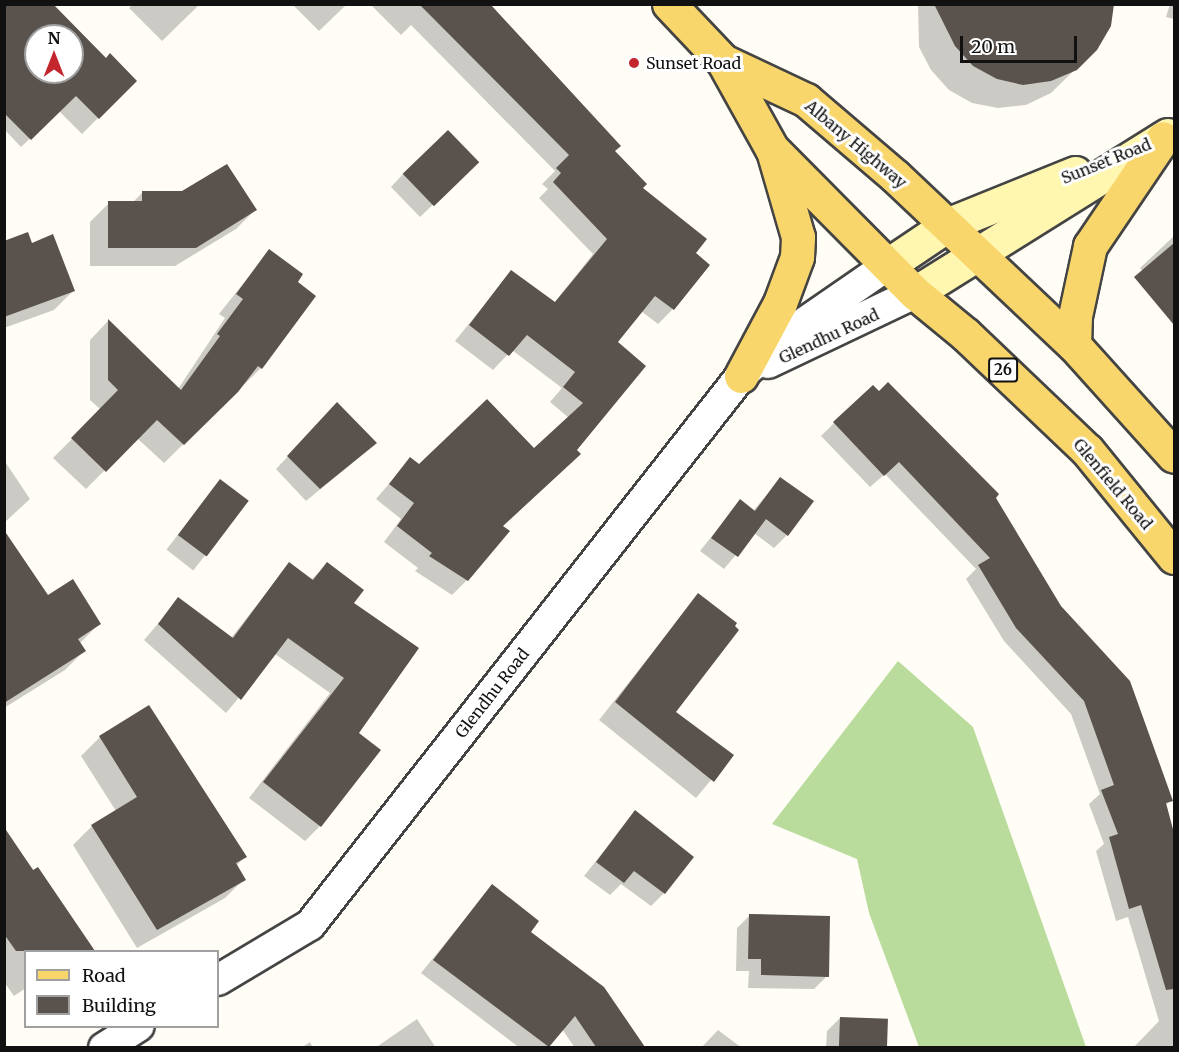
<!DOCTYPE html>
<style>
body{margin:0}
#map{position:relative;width:1179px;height:1052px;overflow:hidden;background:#fffdf5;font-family:Merriweather,serif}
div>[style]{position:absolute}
.forest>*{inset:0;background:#b9dc9c}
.shadow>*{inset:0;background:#0003;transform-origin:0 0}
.building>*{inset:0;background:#5a524d;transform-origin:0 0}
.roads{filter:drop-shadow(2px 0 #444) drop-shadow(-2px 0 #444) drop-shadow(0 2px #444) drop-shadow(0 -2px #444)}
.street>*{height:30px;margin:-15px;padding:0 15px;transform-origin:15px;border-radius:15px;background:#fff}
.secondary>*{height:33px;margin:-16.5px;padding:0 16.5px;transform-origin:16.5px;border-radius:16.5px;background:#fff6b0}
.primary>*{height:33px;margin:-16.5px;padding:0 16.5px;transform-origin:16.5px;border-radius:16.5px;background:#f9d66b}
.dots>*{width:16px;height:16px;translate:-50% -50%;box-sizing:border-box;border:3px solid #fff;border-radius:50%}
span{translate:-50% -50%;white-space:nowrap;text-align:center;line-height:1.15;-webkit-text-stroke:6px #fff;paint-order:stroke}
.shield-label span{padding:2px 4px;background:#fff;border:2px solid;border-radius:4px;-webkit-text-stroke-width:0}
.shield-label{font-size:15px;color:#111;font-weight:700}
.poi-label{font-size:16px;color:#111}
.left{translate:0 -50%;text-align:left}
.street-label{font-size:16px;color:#111}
.frame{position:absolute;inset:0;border:6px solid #111;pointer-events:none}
.legend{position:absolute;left:24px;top:950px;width:195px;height:78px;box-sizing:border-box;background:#fff;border:2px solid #a0a0a0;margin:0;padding:8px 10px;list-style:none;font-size:18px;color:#111}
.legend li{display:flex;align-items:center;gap:12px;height:30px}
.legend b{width:30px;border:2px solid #a0a0a0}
.north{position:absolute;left:24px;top:24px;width:60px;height:60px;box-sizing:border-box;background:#fff;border:2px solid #a0a0a0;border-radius:50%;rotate:0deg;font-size:16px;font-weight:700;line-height:24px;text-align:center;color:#111}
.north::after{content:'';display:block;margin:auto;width:21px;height:27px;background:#c4262e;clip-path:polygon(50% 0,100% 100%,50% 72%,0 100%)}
.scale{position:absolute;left:960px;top:36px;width:117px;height:27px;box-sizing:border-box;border:3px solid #111;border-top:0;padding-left:8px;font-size:18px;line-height:21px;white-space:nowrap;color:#111;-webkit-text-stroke:4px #fff;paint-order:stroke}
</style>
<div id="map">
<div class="forest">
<div style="clip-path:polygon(898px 661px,973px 727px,1086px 1047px,919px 1047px,869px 913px,857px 859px,772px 824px)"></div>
</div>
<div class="shadow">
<div style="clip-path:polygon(evenodd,4px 4px,51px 4px,106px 60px,135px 81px,82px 134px,59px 111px,21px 147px,4px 129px,4px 4px,36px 36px,72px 36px,72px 72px,36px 72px,36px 36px)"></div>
<div style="clip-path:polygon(133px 4px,200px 4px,162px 41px,129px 8px)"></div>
<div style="clip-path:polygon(292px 4px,347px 4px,319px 31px)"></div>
<div style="clip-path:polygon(370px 4px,490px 4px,571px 92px,568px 94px,694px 253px,673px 309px,658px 324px,641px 311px,616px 342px,644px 366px,502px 526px,467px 580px,452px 595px,415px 571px,418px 568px,384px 542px,401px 519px,376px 499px,410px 459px,419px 466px,534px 451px,569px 418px,550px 402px,562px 388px,512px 350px,493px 370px,455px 341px,511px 272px,554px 303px,593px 254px,539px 198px,548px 189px,542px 184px,555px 171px,411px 25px,401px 35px)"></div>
<div style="clip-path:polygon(918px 4px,1113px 4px,1096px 49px,1051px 93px,1026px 105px,998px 108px,972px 103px,949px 90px,931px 70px,919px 47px)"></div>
<div style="clip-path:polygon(1170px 4px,1174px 4px,1174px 19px,1166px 17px)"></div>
<div style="clip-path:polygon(403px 174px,464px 175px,420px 217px,391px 187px)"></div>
<div style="clip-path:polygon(143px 192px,255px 210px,236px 229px,175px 266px,90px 266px,90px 222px,109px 203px,132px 203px)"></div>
<div style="clip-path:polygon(1174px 236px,1174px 318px,1138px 279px,1144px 273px,1140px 268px)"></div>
<div style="clip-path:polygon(4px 241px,31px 244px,73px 291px,54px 310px,4px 328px)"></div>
<div style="clip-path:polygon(269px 251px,296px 282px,314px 296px,261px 368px,164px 463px,137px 438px,86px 489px,53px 458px,101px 410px,90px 400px,90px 340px,108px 321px,178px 389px,225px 318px,219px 314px)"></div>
<div style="clip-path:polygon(325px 417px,362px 455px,306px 501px,276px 469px)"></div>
<div style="clip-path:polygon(834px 423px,994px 497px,1171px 800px,1165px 806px,1174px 838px,1174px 1048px,1133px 1048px,1159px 1021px,1128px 917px,1116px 921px,1096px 851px,1104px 844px,1089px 804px,1100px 794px,1071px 714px,1004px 641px,966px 579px,976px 569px,885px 474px,870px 487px,821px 436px)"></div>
<div style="clip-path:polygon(4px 460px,30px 499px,4px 523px)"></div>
<div style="clip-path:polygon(780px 479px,787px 535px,774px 548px,754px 533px,724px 569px,700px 551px,740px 501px,753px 511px)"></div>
<div style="left:220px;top:481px;width:34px;height:87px;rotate:38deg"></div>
<div style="clip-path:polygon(4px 533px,47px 597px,99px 624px,80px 643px,84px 651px,65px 670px,4px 708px)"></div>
<div style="clip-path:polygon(289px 564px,311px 580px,327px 564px,352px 603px,357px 733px,320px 826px,305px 841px,249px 798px,330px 693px,275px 654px,226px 713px,144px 640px,179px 599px,231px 638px)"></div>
<div style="clip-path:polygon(698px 595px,674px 713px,732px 755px,696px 798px,599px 720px)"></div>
<div style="clip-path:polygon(100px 737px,245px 857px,236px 866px,244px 879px,225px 898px,137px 948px,73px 845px,92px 826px,116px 811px,81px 756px)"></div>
<div style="clip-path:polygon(635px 812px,664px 893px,651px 906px,621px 884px,610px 895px,584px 876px)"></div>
<div style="clip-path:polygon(4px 830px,87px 942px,77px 952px,26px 952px,26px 988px,14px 996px,4px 982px)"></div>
<div style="clip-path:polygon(492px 886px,529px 932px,603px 988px,643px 1048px,575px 1048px,562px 1029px,548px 1048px,520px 1048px,421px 973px)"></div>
<div style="clip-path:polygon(750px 915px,827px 976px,814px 989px,748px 988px,749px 971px,736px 971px,737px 928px)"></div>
<div style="clip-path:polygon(840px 1018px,886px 1020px,886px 1048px,826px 1048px,827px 1031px)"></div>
<div style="clip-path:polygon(417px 1019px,436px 1048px,375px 1048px)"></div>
<div style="clip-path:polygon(718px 1030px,742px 1048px,701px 1048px)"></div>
<div style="clip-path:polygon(310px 1042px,313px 1048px,301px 1048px)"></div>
</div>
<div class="building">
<div style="clip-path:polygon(evenodd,4px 4px,53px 4px,106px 58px,110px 53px,137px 81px,99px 119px,76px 96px,31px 140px,4px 113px,4px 4px,36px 36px,72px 36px,72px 72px,36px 72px,36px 36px)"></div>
<div style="clip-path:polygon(419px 4px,490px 4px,621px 146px,615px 151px,647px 184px,643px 188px,707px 239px,696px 253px,710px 265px,674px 310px,655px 296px,618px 342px,646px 366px,577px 450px,581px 454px,503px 526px,510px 531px,468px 581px,429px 556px,432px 553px,397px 526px,414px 503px,389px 484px,410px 457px,419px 464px,487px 399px,534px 448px,583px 403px,563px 387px,575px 372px,527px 335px,509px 356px,469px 325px,511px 270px,555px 302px,607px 239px,553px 182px,561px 173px,556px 168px,569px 155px)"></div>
<div style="clip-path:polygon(934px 4px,1114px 4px,1111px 26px,1097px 50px,1077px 70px,1051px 81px,1023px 85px,997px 79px,973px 66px,955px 46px)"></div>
<div style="left:448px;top:130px;width:45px;height:63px;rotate:46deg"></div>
<div style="clip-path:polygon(227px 164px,257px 210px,196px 248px,108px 248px,108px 201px,142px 201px,142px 191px,182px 191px)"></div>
<div style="clip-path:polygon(28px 232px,32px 243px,53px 234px,75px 291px,4px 317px,4px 241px)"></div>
<div style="clip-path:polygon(1174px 243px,1174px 325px,1134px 277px)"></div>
<div style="clip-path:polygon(269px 249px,303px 274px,298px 282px,316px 296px,262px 369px,258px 366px,238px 392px,184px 445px,157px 420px,106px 472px,71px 438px,118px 390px,108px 380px,108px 319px,181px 390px,220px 336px,217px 334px,243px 299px,236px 294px)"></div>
<div style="clip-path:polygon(888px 382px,999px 494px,996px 498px,1061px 606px,1130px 681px,1173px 801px,1166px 803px,1174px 833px,1174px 989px,1166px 990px,1141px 905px,1129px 909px,1109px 837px,1118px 834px,1101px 790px,1114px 785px,1084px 701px,1016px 628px,978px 565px,990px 558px,899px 462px,884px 476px,833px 422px,873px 385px,879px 391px)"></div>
<div style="clip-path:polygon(337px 402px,377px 443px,320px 489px,287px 456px)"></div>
<div style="clip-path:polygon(780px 477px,814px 501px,788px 536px,766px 519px,738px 557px,711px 538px,740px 499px,755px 511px)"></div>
<div style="left:220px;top:479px;width:36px;height:70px;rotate:37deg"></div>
<div style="clip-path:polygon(4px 530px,48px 595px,73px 579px,101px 624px,78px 639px,86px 651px,4px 703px)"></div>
<div style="clip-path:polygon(289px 562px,313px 580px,327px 562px,364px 590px,354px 603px,419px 648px,359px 733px,381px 750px,321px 827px,263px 782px,344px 678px,288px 638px,241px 700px,158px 624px,178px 597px,233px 638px)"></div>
<div style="clip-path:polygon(698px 593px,737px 623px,735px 626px,739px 630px,676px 712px,734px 755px,714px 782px,615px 702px)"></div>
<div style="clip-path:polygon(149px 705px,247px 857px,236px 863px,246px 880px,157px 930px,91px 825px,137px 797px,99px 736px)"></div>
<div style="clip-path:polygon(635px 810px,694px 857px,665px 894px,634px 871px,624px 883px,596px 862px)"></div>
<div style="clip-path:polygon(4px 827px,33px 870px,38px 867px,95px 951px,16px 951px,4px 934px)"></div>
<div style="clip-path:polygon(492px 884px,539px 921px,531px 932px,604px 987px,645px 1047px,596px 1047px,575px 1016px,549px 1047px,433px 960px)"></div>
<div style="clip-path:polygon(749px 914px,830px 916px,829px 977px,761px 975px,761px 959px,748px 959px)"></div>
<div style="left:840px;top:1017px;width:48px;height:30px;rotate:2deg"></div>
</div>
<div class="roads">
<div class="street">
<div style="left:768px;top:363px;width:163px;rotate:-25.5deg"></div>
<div style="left:218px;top:980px;width:107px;rotate:-30.9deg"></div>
<div style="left:310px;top:925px;width:698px;rotate:-51.87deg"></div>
<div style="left:741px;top:376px;width:59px;rotate:-42.3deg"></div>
<div style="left:785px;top:336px;width:125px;rotate:-34.6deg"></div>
<div style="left:104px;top:1048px;width:41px;rotate:-32.2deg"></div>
</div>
<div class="secondary">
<div style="left:888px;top:265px;width:73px;rotate:-33.9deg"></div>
<div style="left:949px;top:224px;width:136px;rotate:-22deg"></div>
<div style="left:915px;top:293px;width:298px;rotate:-32deg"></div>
</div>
<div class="primary">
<div style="left:669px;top:4px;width:79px;rotate:46.5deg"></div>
<div style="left:723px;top:61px;width:101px;rotate:60.9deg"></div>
<div style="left:772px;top:149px;width:203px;rotate:45.2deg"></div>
<div style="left:915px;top:293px;width:65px;rotate:39.4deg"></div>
<div style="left:965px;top:334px;width:168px;rotate:43.6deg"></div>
<div style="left:1087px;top:450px;width:138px;rotate:50.9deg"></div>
<div style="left:723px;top:61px;width:92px;rotate:25.2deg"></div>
<div style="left:806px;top:100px;width:117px;rotate:40.5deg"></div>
<div style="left:895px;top:176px;width:246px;rotate:43.4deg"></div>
<div style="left:1074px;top:345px;width:149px;rotate:48deg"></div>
<div style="left:1074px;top:345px;width:29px;rotate:-88deg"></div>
<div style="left:1075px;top:316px;width:72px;rotate:-77.9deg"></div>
<div style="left:1090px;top:246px;width:130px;rotate:-55.9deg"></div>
<div style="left:741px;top:376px;width:83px;rotate:-61.9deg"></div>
<div style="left:780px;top:303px;width:49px;rotate:-69.7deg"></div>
<div style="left:797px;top:257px;width:20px;rotate:-87deg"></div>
<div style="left:798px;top:237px;width:86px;rotate:-106.1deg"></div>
</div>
</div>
<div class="dots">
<div style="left:634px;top:63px;background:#c4262e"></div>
</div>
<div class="shield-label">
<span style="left:1003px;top:370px">26</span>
</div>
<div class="poi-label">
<span class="left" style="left:646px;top:63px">Sunset Road</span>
</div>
<div class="street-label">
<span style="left:856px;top:144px;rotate:40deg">Albany Highway</span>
<span style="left:1106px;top:161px;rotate:-22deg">Sunset Road</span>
<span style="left:829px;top:336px;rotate:-25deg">Glendhu Road</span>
<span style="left:1113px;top:484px;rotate:50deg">Glenfield Road</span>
<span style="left:492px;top:693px;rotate:-52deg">Glendhu Road</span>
</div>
<div class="frame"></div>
<ul class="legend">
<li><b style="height:8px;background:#f9d66b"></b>Road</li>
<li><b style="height:16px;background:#5a524d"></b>Building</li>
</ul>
<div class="north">N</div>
<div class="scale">20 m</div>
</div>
